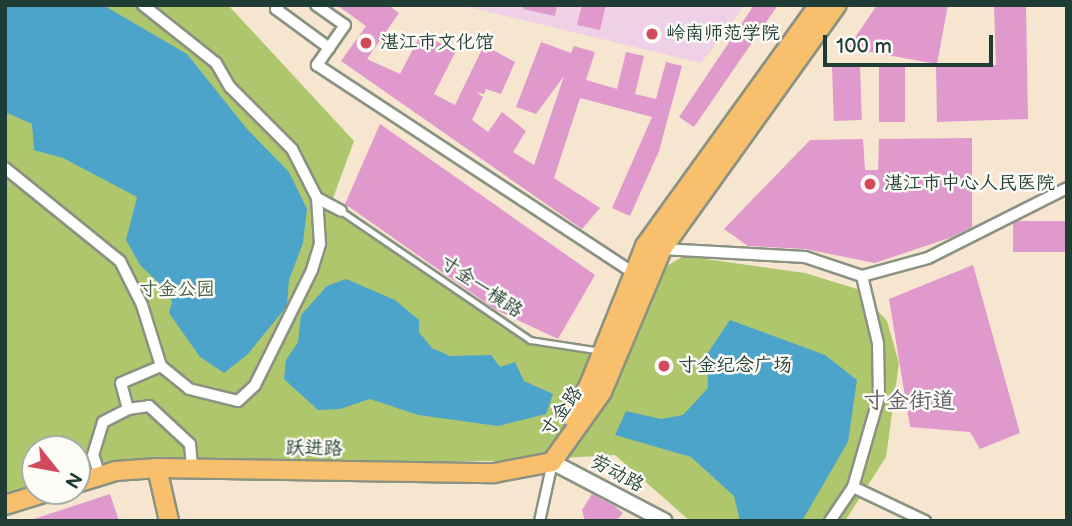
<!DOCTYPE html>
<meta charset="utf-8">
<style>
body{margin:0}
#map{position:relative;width:1072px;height:526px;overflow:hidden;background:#f6e6cf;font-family:"Balsamiq Sans","LXGW WenKai TC",sans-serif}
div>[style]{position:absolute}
.built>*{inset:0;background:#efd0e6}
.green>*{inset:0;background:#afc76c}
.water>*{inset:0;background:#4da4ca}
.building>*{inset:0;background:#df99cd;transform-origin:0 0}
.roads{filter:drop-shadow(2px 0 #8a9282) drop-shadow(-2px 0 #8a9282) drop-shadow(0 2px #8a9282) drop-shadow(0 -2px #8a9282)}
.service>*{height:5px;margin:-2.5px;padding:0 2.5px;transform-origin:2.5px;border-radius:2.5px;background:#fff}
.pedestrian>*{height:9px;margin:-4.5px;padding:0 4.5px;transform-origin:4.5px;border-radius:4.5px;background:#fff}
.minor>*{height:10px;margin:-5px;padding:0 5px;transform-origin:5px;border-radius:5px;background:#fff}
.tertiary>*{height:14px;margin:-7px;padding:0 7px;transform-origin:7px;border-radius:7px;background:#fff}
.primary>*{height:18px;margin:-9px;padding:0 9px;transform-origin:9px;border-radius:9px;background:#f8bf6c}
.dots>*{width:19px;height:19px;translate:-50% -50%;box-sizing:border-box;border:4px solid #fdfcf7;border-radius:50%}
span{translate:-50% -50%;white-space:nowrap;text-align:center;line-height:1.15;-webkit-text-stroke:5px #fdfcf7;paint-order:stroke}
.poi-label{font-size:19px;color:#1f3d34}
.left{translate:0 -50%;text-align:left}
.street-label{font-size:19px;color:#1f3d34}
.park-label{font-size:19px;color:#436042}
.quarter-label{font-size:23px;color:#625d6a}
.frame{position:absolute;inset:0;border:7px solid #1f3d34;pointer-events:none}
.north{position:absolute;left:21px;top:435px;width:70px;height:70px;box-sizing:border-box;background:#fdfcf7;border:2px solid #a4b0a9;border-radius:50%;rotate:121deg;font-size:19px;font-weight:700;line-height:28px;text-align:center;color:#1f3d34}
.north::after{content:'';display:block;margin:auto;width:24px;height:32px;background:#d1495b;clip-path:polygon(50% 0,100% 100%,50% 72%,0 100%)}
.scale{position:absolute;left:823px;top:35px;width:170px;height:32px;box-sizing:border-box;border:4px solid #1f3d34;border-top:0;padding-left:9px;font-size:21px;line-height:24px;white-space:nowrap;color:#1f3d34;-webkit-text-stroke:5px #fdfcf7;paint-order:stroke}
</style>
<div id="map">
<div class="built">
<div style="clip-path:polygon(460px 5px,745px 5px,701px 63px)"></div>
</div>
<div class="green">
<div style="clip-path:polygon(5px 5px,228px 5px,354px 141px,329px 209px,528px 342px,626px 353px,658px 271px,684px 256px,805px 273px,857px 289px,887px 321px,899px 363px,886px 457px,845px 521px,690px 521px,615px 455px,506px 461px,113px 463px,77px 473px,77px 449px,35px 449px,35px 485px,5px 493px)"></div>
</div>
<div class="water">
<div style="clip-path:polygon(5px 5px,103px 5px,187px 54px,247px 129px,289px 172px,307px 209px,303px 243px,289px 280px,287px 306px,248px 354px,224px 373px,200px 357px,169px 313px,172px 302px,163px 287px,140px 265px,126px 240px,137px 197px,63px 158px,34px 150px,32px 124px,5px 112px)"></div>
<div style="clip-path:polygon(346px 279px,395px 300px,419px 320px,419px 332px,432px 348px,450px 356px,491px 355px,500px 367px,515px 362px,524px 381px,553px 394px,546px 414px,498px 426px,418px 415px,370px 399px,340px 409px,318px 410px,284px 379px,286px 360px,298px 342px,301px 315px,327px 286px)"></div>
<div style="clip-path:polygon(730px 320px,825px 355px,857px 380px,848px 442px,802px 521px,740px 521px,734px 496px,691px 457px,615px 435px,626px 411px,661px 419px,683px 415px,708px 388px,707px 354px)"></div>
</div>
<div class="building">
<div style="clip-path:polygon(337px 5px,388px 5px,399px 13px,367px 59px,400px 74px,421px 34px,456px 51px,434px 94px,455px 105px,484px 45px,515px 62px,501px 94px,486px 89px,484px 94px,476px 92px,483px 97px,472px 120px,488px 132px,502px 112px,526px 131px,513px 152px,534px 165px,564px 76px,536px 114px,516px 107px,541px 42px,571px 53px,574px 46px,595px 52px,586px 80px,617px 89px,626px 52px,644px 56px,635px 94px,656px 99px,666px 62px,682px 66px,659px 151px,630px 216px,612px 208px,652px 117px,580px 98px,554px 178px,600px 208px,582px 229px,341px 61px,366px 26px)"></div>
<div style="clip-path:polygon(523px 5px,557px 5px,555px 16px,523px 9px)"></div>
<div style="clip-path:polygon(582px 5px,606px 5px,600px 30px,577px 25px)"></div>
<div style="clip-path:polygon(754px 5px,778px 5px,694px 127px,679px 117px)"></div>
<div style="clip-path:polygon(877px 5px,948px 5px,937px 64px,848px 48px)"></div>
<div style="clip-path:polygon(994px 5px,1026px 5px,1028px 119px,937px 122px,936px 66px,996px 65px)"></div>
<div style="left:905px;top:64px;width:58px;height:26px;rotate:90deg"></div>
<div style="left:860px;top:66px;width:54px;height:28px;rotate:88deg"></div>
<div style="clip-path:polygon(380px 124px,595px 275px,558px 339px,496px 310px,345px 204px)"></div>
<div style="clip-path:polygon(972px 138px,972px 227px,952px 237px,875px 263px,805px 249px,748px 246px,724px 229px,810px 140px,863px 139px,865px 170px,878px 170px,879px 139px)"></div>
<div style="left:1067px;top:221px;width:31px;height:54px;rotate:90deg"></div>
<div style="clip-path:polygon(973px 265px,1020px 433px,980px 449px,970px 432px,910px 427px,889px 299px)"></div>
<div style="clip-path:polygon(110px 494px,119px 521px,35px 521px,34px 519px)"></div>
<div style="clip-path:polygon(592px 494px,613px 505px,623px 513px,616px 521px,585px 521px,582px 510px)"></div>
</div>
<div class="roads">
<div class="service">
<div style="left:341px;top:211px;width:229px;rotate:34.3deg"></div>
<div style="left:530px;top:340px;width:72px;rotate:8.8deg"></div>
</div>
<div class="pedestrian">
<div style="left:539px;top:521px;width:60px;rotate:-77.6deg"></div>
</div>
<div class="minor">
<div style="left:143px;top:5px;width:93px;rotate:38.5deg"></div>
<div style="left:216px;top:63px;width:28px;rotate:60deg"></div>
<div style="left:230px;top:87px;width:88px;rotate:45deg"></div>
<div style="left:292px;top:149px;width:55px;rotate:63deg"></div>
<div style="left:317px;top:198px;width:27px;rotate:28deg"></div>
<div style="left:279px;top:5px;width:5px;rotate:127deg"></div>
<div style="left:276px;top:9px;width:66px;rotate:36.3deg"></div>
<div style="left:316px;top:5px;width:35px;rotate:35deg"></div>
<div style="left:345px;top:25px;width:49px;rotate:125deg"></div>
<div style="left:317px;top:65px;width:379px;rotate:33.3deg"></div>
<div style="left:5px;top:168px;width:148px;rotate:39deg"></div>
<div style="left:120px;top:261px;width:49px;rotate:63.4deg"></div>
<div style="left:142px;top:305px;width:64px;rotate:72.7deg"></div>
<div style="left:161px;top:366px;width:43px;rotate:157deg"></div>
<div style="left:121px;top:383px;width:27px;rotate:75deg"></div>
<div style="left:128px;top:409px;width:21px;rotate:-8deg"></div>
<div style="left:149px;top:406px;width:56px;rotate:42.8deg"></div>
<div style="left:190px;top:444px;width:24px;rotate:85deg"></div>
<div style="left:662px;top:249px;width:143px;rotate:3.2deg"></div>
<div style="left:805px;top:257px;width:60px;rotate:18.4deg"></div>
<div style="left:862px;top:276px;width:69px;rotate:76.6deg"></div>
<div style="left:878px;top:343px;width:54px;rotate:88.9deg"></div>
<div style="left:879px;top:397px;width:94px;rotate:106.1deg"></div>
<div style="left:853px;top:487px;width:41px;rotate:124.1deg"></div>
<div style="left:862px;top:276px;width:68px;rotate:-15.3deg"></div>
<div style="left:928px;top:258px;width:156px;rotate:-26.7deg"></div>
<div style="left:161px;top:366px;width:36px;rotate:39deg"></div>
<div style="left:189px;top:389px;width:50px;rotate:13.8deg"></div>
<div style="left:238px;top:401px;width:23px;rotate:-43deg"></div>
<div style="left:255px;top:385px;width:128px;rotate:-63.6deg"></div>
<div style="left:312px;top:270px;width:27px;rotate:-73deg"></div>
<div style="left:320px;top:244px;width:46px;rotate:-93.7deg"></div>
<div style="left:100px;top:476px;width:22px;rotate:-108deg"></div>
<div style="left:93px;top:455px;width:34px;rotate:-73deg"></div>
<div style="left:103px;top:422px;width:28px;rotate:-27deg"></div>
<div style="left:853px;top:487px;width:80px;rotate:25.3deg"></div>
</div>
<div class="tertiary">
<div style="left:552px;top:462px;width:127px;rotate:27.6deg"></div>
</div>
<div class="primary">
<div style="left:572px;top:417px;width:38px;rotate:-62deg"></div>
<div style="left:590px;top:383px;width:148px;rotate:-68.1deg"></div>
<div style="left:645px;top:246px;width:297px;rotate:-54.2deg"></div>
<div style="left:552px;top:462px;width:86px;rotate:-54.5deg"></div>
<div style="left:602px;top:392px;width:155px;rotate:-67.2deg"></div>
<div style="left:662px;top:249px;width:300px;rotate:-54.4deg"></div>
<div style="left:157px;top:468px;width:54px;rotate:77.2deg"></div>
<div style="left:77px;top:483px;width:41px;rotate:-17.1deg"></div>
<div style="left:116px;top:471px;width:41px;rotate:-4.2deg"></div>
<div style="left:157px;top:468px;width:337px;rotate:0.9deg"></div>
<div style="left:494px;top:473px;width:59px;rotate:-10.7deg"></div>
<div style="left:5px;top:505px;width:47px;rotate:-17.3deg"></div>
</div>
</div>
<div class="dots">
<div style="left:652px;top:34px;background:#d1495b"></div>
<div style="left:366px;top:43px;background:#d1495b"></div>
<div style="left:870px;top:184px;background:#d1495b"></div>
<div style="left:664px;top:366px;background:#d1495b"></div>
</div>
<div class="poi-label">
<span class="left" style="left:666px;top:34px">岭南师范学院</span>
<span class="left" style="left:380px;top:43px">湛江市文化馆</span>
<span class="left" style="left:884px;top:184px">湛江市中心人民医院</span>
<span class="left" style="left:678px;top:366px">寸金纪念广场</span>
</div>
<div class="street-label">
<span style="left:481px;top:287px;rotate:34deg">寸金一横路</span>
<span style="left:562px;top:412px;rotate:-54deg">寸金路</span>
<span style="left:314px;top:449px;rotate:1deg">跃进路</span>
<span style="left:617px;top:474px;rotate:28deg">劳动路</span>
</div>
<div class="park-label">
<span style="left:177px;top:290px">寸金公园</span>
</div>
<div class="quarter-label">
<span style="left:909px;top:401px">寸金街道</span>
</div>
<div class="frame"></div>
<div class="north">N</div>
<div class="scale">100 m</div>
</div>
